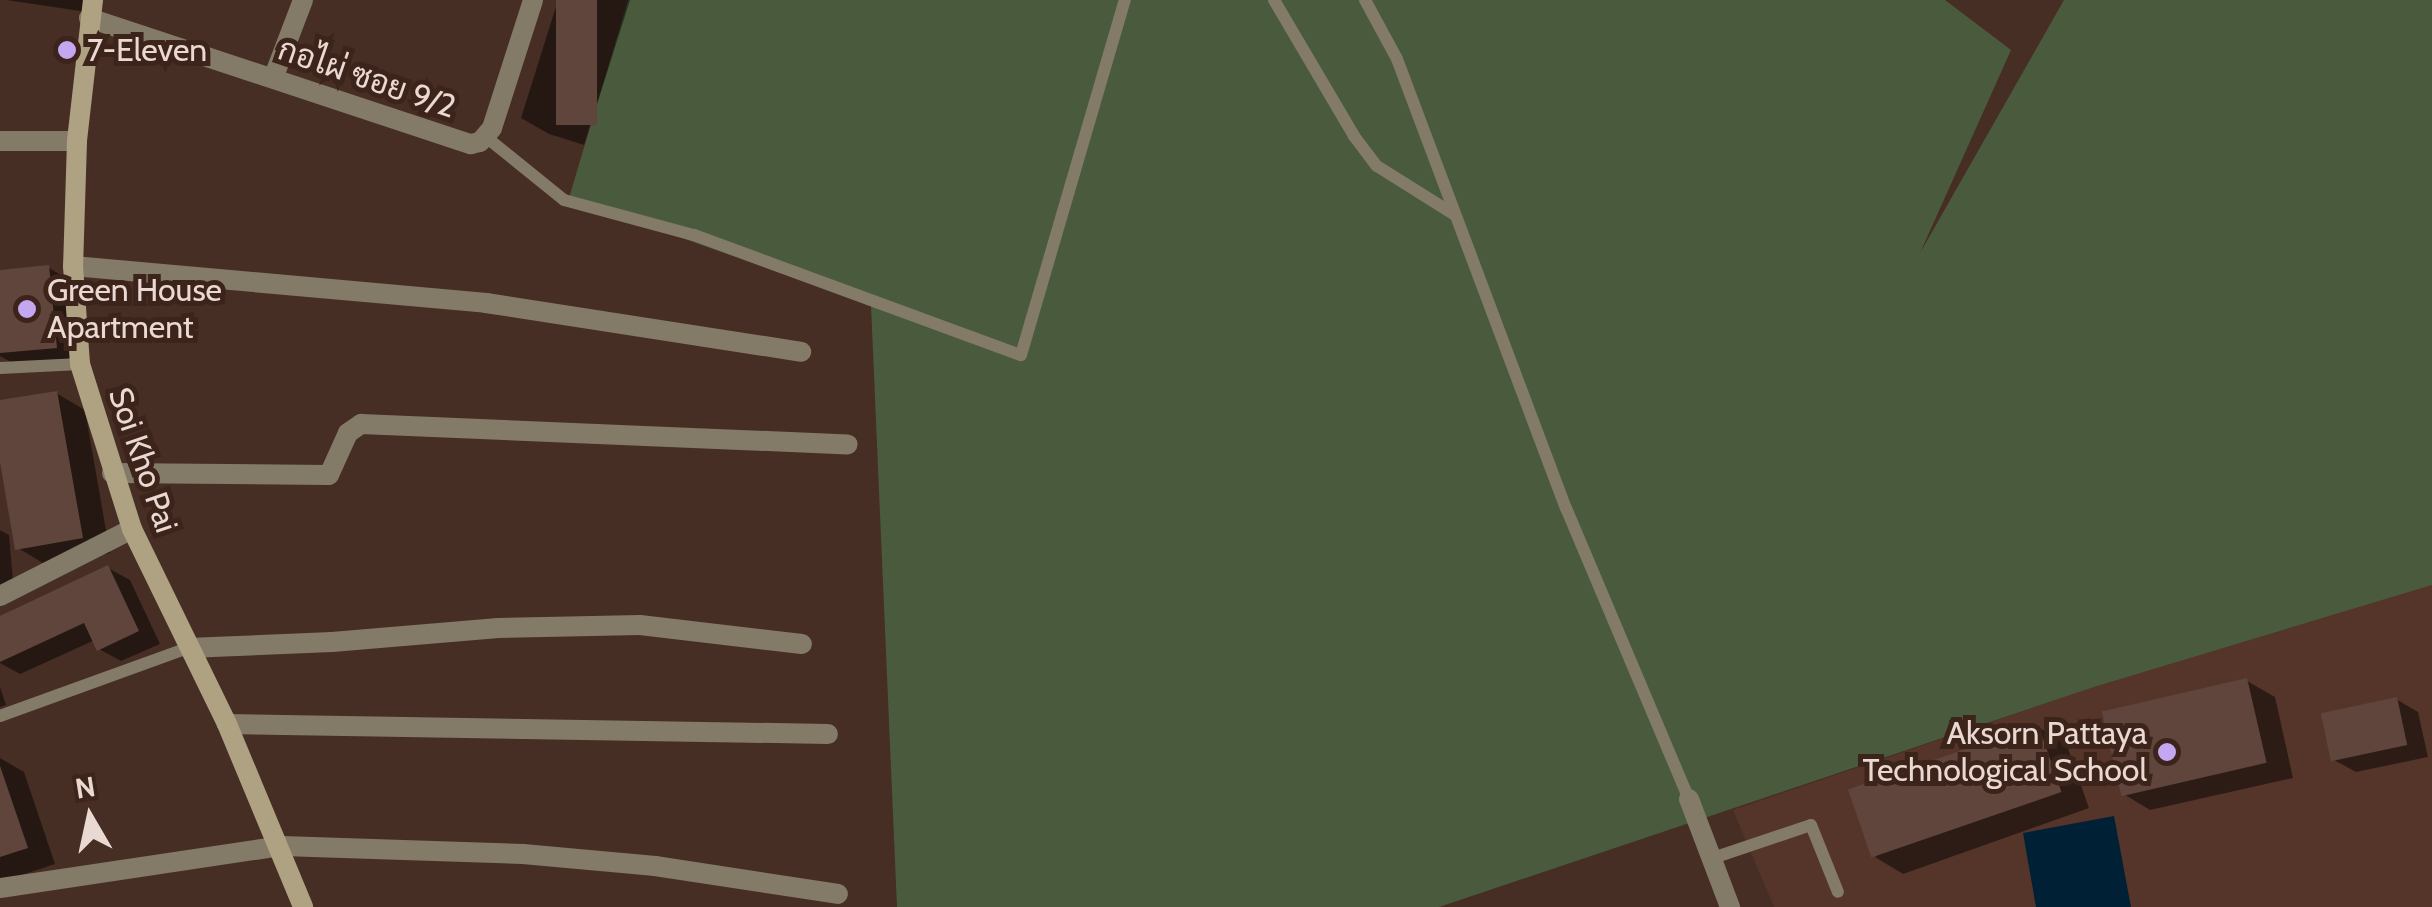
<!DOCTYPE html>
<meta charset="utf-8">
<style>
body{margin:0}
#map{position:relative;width:2432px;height:907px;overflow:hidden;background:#472e25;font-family:Cabin,Sarabun,sans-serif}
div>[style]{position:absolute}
.built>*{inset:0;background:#553529}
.green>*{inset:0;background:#4a5b3d}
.water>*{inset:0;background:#002135}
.shadow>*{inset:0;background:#0007}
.building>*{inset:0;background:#60453c;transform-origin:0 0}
.lane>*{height:12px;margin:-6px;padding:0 6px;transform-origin:6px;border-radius:6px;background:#837b68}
.street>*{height:20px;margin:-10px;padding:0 10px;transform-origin:10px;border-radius:10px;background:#837b68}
.secondary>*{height:20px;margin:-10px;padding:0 10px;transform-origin:10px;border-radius:10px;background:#afa283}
.dots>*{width:28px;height:28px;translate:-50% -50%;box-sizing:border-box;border:5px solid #3c241b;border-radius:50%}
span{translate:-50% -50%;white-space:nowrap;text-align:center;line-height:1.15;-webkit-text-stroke:10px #3c241b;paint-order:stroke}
.poi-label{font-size:32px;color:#ead9d3}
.left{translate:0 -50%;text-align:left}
.right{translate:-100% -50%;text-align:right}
.street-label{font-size:32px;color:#ead9d3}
.north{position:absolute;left:40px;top:767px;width:100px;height:100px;-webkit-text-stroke:8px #3c241b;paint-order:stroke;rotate:351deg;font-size:28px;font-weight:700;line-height:40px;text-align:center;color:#ead9d3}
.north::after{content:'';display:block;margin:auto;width:35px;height:45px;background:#ead9d3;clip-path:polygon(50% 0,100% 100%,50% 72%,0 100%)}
</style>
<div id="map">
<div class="built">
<div style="clip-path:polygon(2432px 585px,2432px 907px,1774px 907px,1733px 810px,2094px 687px)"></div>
</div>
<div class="green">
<div style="clip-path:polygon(628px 0,1945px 0,2011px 50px,1920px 253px,2064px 0,2432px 0,2432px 585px,2094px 687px,1439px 907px,897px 907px,871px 305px,569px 198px)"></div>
</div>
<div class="water">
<div style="clip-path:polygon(2114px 816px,2131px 907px,2036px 907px,2023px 833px)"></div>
</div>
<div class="shadow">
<div style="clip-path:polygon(6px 0,89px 0,87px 12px)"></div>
<div style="clip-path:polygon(558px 0,630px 0,584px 145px,549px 134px,521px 118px)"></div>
<div style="clip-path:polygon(49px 268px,70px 280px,78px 359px,14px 364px,0 356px,0 272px)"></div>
<div style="clip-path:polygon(56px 393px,85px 410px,110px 553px,46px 565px,18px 548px,0 447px,0 403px)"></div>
<div style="clip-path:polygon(0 530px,9px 535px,14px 592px,0 593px)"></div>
<div style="clip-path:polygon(108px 568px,130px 580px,160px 644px,121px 661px,99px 649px,95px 640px,20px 674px,0 663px,0 618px)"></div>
<div style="clip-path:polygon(2247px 681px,2275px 697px,2293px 778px,2150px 810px,2122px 793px)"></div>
<div style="clip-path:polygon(0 687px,6px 705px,0 707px)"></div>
<div style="clip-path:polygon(2396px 699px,2418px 712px,2428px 757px,2356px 772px,2334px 760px)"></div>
<div style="clip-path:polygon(2038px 727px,2066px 743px,2089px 808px,1903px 874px,1875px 857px)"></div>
<div style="clip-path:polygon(0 758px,24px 772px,55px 864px,0 882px)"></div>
</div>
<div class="building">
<div style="left:556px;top:0;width:41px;height:125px"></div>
<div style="clip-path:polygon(49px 265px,57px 348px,0 353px,0 270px)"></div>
<div style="clip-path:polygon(57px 391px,83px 538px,15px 550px,0 462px,0 400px)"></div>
<div style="clip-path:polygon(108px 565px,139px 631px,97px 651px,84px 623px,0 662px,0 616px)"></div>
<div style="left:2247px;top:678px;width:87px;height:149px;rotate:77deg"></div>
<div style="left:2397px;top:697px;width:49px;height:78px;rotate:78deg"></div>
<div style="left:2038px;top:724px;width:72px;height:201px;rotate:71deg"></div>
<div style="clip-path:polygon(0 766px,28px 848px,0 857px)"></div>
</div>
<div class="lane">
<div style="left:1274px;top:0;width:158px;rotate:59.5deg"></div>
<div style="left:1354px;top:136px;width:38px;rotate:53deg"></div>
<div style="left:1377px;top:166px;width:89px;rotate:32.1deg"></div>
<div style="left:1365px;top:0;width:67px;rotate:61.5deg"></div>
<div style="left:1397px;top:59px;width:480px;rotate:69.4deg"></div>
<div style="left:1566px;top:508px;width:316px;rotate:67.1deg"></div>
<div style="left:486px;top:137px;width:100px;rotate:38.9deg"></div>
<div style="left:564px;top:200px;width:135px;rotate:15.1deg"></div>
<div style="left:694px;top:235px;width:348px;rotate:20.2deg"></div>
<div style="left:1021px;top:355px;width:370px;rotate:-73.7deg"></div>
<div style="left:0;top:368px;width:80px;rotate:-2.9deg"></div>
<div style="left:0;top:716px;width:200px;rotate:-19.9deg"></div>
<div style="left:1713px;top:858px;width:103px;rotate:-18.6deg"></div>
<div style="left:1811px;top:825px;width:72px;rotate:68.1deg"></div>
</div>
<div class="street">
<div style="left:89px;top:18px;width:402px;rotate:18.3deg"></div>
<div style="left:471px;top:144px;width:9px;rotate:-13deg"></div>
<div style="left:480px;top:142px;width:18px;rotate:-49deg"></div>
<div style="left:492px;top:128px;width:134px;rotate:-72.2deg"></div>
<div style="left:274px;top:76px;width:81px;rotate:-69.1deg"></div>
<div style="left:0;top:141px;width:77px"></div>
<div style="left:73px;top:266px;width:415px;rotate:5.1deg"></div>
<div style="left:486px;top:303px;width:319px;rotate:8.8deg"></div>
<div style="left:112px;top:473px;width:217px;rotate:0.5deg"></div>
<div style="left:329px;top:475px;width:46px;rotate:-65.7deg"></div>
<div style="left:348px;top:433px;width:16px;rotate:-35deg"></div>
<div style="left:361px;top:424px;width:487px;rotate:2.4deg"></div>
<div style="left:0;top:596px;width:148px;rotate:-26.9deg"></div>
<div style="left:188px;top:648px;width:144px;rotate:-2.4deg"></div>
<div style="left:332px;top:642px;width:167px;rotate:-4.8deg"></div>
<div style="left:498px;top:628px;width:142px;rotate:-1.2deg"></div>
<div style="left:640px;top:625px;width:163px;rotate:6.7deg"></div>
<div style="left:227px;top:724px;width:601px;rotate:0.95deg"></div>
<div style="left:1689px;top:799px;width:116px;rotate:69.2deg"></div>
<div style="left:0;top:888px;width:285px;rotate:-8.5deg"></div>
<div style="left:282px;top:846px;width:241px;rotate:1.9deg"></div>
<div style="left:523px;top:854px;width:133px;rotate:5.2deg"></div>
<div style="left:655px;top:866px;width:185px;rotate:8.7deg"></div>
</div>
<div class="secondary">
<div style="left:93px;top:0;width:142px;rotate:96.5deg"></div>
<div style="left:77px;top:141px;width:125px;rotate:91.8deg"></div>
<div style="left:73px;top:266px;width:98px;rotate:85.9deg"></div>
<div style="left:80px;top:364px;width:173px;rotate:72.5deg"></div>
<div style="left:132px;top:529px;width:217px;rotate:64deg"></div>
<div style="left:227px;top:724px;width:198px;rotate:67.4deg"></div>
</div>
<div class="dots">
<div style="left:67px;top:50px;background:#c4a7f1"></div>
<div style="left:27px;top:309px;background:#c4a7f1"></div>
<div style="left:2167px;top:752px;background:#c4a7f1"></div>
</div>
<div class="poi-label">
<span class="left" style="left:87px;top:50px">7-Eleven</span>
<span class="left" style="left:47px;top:309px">Green House<br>Apartment</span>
<span class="right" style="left:2147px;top:752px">Aksorn Pattaya<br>Technological School</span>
</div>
<div class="street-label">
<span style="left:367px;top:78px;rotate:19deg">กอไผ่ ซอย 9/2</span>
<span style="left:143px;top:460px;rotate:71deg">Soi Kho Pai</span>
</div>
<div class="north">N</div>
</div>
